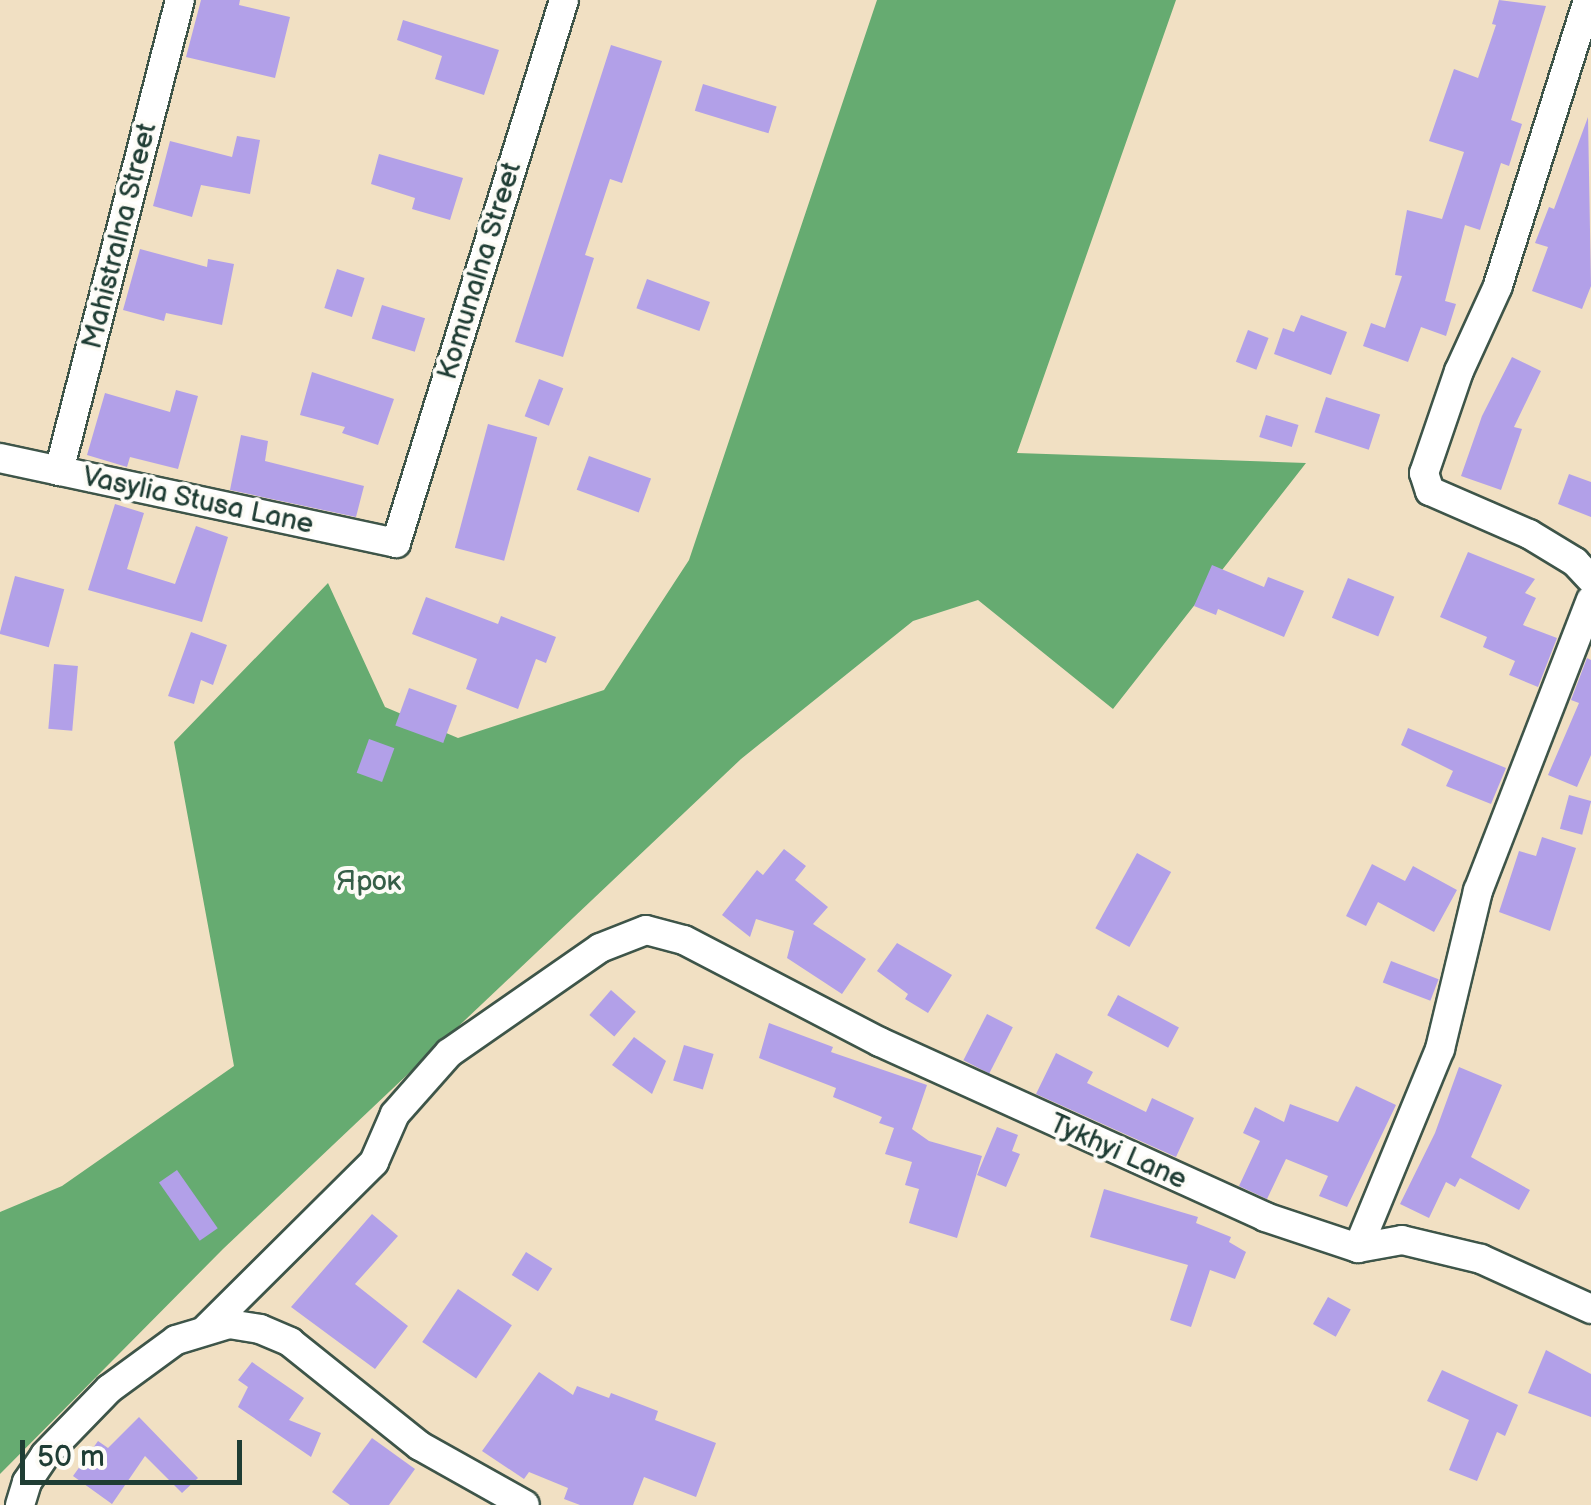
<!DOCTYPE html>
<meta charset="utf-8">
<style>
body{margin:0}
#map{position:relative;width:1591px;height:1505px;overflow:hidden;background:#f1e0c3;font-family:"Balsamiq Sans",sans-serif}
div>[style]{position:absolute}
.forest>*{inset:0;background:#66ab71}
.building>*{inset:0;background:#b2a0e8;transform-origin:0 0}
.roads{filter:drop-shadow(2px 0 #3e5549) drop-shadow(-2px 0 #3e5549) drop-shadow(0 2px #3e5549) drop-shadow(0 -2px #3e5549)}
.street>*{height:28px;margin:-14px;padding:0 14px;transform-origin:14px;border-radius:14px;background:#fff}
span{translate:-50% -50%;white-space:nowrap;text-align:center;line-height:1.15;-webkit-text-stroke:8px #fdfcf7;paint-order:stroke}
.street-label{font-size:28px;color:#1f3d34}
.park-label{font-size:28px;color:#365f48}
.scale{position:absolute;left:20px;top:1440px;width:222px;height:45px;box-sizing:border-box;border:5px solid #1f3d34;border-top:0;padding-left:12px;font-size:30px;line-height:35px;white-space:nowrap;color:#1f3d34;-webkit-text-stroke:8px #fdfcf7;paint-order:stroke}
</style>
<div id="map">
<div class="forest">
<div style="clip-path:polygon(877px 0,1176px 0,1017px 453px,1306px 463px,1113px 709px,978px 600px,913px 621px,741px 759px,223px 1249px,0 1474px,0 1212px,62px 1186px,234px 1066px,174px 742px,328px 583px,385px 707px,458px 738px,604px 690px,689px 560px)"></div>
</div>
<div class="building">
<div style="clip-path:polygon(201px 0,240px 0,239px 5px,290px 17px,275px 78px,186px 57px)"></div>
<div style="clip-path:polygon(1499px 0,1546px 6px,1511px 120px,1522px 124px,1509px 166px,1501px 163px,1480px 230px,1465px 225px,1445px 301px,1456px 304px,1446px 336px,1421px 327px,1408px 362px,1363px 346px,1371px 323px,1385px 328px,1402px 276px,1395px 275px,1407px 210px,1442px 219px,1464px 152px,1429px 141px,1454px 69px,1478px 78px,1496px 25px,1492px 24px)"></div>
<div style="clip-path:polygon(403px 20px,499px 50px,484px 95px,435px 79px,442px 56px,397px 40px)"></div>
<div style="clip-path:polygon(611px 45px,662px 61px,622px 183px,610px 179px,585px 255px,594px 258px,563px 357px,515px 342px)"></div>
<div style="left:703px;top:84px;width:77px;height:28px;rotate:17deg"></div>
<div style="clip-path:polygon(1588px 117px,1591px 286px,1582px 309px,1532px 291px,1548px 247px,1535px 243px,1549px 207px,1554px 209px)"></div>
<div style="clip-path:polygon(237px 136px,260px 140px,250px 194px,201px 185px,192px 217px,153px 206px,170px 141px,232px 157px)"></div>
<div style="clip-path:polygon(379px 154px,463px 178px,450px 220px,412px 209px,415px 198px,371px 184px)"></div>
<div style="clip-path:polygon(140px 249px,207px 267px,208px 259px,234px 264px,222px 325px,166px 313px,164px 321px,123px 310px)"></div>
<div style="left:337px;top:269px;width:29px;height:41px;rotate:18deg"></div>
<div style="left:647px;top:279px;width:67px;height:31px;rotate:20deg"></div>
<div style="left:382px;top:305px;width:45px;height:35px;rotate:17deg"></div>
<div style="clip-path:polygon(1301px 315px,1347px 332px,1331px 375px,1274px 354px,1283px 328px,1294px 332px)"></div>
<div style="left:1248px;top:330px;width:22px;height:34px;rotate:21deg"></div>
<div style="clip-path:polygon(1512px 357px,1541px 371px,1514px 427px,1522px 429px,1501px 490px,1461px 476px,1482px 416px)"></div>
<div style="clip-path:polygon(312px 372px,394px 399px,378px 445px,342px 433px,345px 427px,300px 415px)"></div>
<div style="left:539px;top:379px;width:26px;height:40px;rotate:21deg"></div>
<div style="clip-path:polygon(176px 390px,198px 396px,178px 469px,130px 457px,127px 467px,87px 455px,105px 393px,170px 412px)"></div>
<div style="left:1326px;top:397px;width:57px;height:37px;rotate:18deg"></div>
<div style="left:1266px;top:415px;width:34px;height:23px;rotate:17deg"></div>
<div style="left:488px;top:424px;width:51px;height:128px;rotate:15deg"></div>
<div style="clip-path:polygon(241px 435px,268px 441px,265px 461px,364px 486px,356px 517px,230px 490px)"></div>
<div style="left:589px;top:456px;width:66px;height:36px;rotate:20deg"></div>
<div style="clip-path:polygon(1569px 474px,1591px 482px,1591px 517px,1558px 504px)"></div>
<div style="clip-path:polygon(115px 504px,144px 513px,127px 569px,175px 584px,196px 526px,228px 537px,202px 622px,88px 590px)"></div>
<div style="clip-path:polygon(1468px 552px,1535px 579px,1525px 593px,1536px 598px,1523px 625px,1557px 638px,1538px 687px,1509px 675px,1515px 661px,1483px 647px,1487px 637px,1440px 617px)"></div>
<div style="clip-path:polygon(1212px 565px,1264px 587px,1268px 577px,1304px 591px,1284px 637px,1218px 609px,1216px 615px,1194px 606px)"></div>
<div style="left:15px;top:576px;width:51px;height:60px;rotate:15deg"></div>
<div style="left:1348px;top:578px;width:50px;height:43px;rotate:22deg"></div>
<div style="clip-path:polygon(426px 597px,498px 624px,501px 616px,556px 637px,546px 663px,536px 659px,518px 709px,466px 689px,477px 659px,412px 634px)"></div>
<div style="clip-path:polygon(191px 632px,227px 645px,213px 685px,201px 680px,194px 704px,168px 696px)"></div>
<div style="clip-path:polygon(1587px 658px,1591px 660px,1591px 755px,1577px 787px,1548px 775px,1579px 703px,1571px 700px)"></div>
<div style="left:54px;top:664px;width:24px;height:65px;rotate:5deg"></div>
<div style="left:409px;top:688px;width:51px;height:40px;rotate:20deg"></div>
<div style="clip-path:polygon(1408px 728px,1506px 768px,1491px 804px,1446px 786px,1453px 771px,1401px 745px)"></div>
<div style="left:369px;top:739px;width:27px;height:36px;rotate:20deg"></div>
<div style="left:1569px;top:795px;width:23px;height:35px;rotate:15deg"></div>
<div style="clip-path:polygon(1542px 837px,1576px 848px,1550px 931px,1499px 912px,1519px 851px,1536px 856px)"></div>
<div style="clip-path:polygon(784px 849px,806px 866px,795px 880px,828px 907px,813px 924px,866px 959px,842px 994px,787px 958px,794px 931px,756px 919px,750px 937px,722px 915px,757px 870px,763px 875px)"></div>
<div style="left:1137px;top:853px;width:39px;height:86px;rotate:29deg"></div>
<div style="clip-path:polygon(1372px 864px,1405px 881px,1413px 866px,1457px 890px,1434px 932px,1378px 902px,1366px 926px,1346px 916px)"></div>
<div style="clip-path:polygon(897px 943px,952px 975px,928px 1013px,905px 999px,908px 994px,877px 971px)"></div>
<div style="left:1391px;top:961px;width:51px;height:23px;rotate:21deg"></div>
<div style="left:611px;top:990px;width:33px;height:33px;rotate:41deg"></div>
<div style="left:1118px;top:995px;width:69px;height:23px;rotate:28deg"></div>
<div style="left:987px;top:1014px;width:29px;height:52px;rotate:27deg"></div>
<div style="clip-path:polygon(769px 1023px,833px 1047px,831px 1052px,927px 1085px,912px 1129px,929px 1141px,982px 1156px,957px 1238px,909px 1223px,919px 1189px,905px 1185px,912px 1162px,885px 1154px,894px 1128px,879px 1123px,882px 1117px,833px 1097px,836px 1088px,759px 1058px)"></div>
<div style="clip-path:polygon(634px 1037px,666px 1061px,652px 1094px,612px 1065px)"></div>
<div style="left:684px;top:1045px;width:31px;height:37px;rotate:17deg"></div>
<div style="clip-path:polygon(1056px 1053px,1093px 1072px,1087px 1083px,1146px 1112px,1152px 1098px,1194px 1118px,1176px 1157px,1036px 1094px)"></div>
<div style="clip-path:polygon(1459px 1067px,1502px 1085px,1471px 1157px,1530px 1190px,1519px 1210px,1460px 1178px,1455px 1187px,1446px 1182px,1429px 1218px,1400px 1204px,1435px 1133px)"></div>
<div style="clip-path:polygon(1356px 1086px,1396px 1105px,1347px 1207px,1319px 1196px,1328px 1176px,1286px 1159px,1267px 1199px,1239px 1186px,1260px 1141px,1243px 1133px,1255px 1107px,1284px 1122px,1290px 1104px,1338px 1122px)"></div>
<div style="clip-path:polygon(997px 1127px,1018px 1135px,1012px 1151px,1020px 1154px,1006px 1187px,977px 1175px)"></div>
<div style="left:177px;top:1170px;width:71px;height:22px;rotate:55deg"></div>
<div style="clip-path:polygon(1104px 1189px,1198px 1217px,1196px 1223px,1231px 1237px,1229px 1242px,1246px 1252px,1235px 1279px,1210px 1270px,1191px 1327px,1170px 1320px,1188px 1265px,1090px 1237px)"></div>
<div style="clip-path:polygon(372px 1214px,398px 1236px,355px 1284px,408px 1326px,375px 1369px,291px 1307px)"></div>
<div style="left:526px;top:1252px;width:31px;height:27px;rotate:32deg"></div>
<div style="left:458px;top:1289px;width:65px;height:64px;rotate:34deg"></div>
<div style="left:1328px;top:1297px;width:26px;height:31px;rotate:29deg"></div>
<div style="clip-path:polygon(1546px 1350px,1591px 1374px,1591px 1417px,1528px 1393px)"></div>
<div style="clip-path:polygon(252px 1362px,304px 1398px,289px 1420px,321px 1433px,311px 1457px,238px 1407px,248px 1387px,238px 1380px)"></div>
<div style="clip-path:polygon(1442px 1370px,1518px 1405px,1505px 1436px,1497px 1432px,1477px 1481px,1449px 1470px,1469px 1420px,1427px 1401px)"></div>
<div style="clip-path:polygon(539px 1372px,573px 1395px,577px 1386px,609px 1398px,611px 1393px,658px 1411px,655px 1420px,716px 1443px,696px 1497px,644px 1477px,633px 1505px,580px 1505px,564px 1499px,568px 1488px,529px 1472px,524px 1479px,482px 1451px)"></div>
<div style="clip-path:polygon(139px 1417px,198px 1478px,182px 1493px,145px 1456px,112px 1504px,73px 1476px,98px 1441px,108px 1448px)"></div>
<div style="clip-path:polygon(372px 1438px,415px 1469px,389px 1505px,350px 1505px,332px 1492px)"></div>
</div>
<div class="roads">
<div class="street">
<div style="left:1588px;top:0;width:300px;rotate:107.5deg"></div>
<div style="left:1498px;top:286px;width:94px;rotate:114.6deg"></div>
<div style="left:1459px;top:371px;width:108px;rotate:108.9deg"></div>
<div style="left:1424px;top:473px;width:19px;rotate:72deg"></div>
<div style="left:1430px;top:491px;width:108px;rotate:23.5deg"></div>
<div style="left:1529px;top:534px;width:54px;rotate:31.3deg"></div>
<div style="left:1575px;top:562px;width:23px;rotate:47deg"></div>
<div style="left:0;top:458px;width:405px;rotate:12.1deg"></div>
<div style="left:396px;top:543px;width:568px;rotate:-72.81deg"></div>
<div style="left:59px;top:471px;width:486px;rotate:-75.6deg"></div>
<div style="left:1358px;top:1248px;width:215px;rotate:-67.6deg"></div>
<div style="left:1440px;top:1049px;width:163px;rotate:-76.5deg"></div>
<div style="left:1478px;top:891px;width:312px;rotate:-68.8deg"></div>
<div style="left:206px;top:1329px;width:237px;rotate:-44.8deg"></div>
<div style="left:374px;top:1162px;width:52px;rotate:-66.4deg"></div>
<div style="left:395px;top:1114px;width:81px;rotate:-48.5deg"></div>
<div style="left:449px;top:1053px;width:184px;rotate:-34.8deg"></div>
<div style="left:600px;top:948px;width:49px;rotate:-21.4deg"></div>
<div style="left:646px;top:930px;width:39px;rotate:15deg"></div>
<div style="left:684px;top:940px;width:221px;rotate:27.5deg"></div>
<div style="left:880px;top:1042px;width:423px;rotate:24.4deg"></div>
<div style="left:1265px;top:1217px;width:98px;rotate:18.4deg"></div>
<div style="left:1358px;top:1248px;width:45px;rotate:-10.3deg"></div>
<div style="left:1402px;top:1240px;width:81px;rotate:13.5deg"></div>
<div style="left:1481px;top:1259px;width:121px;rotate:24.4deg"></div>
<div style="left:20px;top:1505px;width:24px;rotate:-73deg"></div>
<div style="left:27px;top:1482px;width:32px;rotate:-56deg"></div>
<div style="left:45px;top:1455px;width:92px;rotate:-45.9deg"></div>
<div style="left:109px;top:1389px;width:83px;rotate:-36.2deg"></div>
<div style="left:176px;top:1340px;width:55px;rotate:-16.8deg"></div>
<div style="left:229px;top:1324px;width:31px;rotate:9deg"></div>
<div style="left:260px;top:1329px;width:33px;rotate:23deg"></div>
<div style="left:290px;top:1342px;width:166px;rotate:38.7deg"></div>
<div style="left:420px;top:1446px;width:120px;rotate:29.3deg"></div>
</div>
</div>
<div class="street-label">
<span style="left:120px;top:236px;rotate:-76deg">Mahistralna Street</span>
<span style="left:480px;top:271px;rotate:-73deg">Komunalna Street</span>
<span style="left:198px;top:501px;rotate:12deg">Vasylia Stusa Lane</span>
<span style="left:1118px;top:1152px;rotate:24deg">Tykhyi Lane</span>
</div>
<div class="park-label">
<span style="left:369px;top:882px">Ярок</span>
</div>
<div class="scale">50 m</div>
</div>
